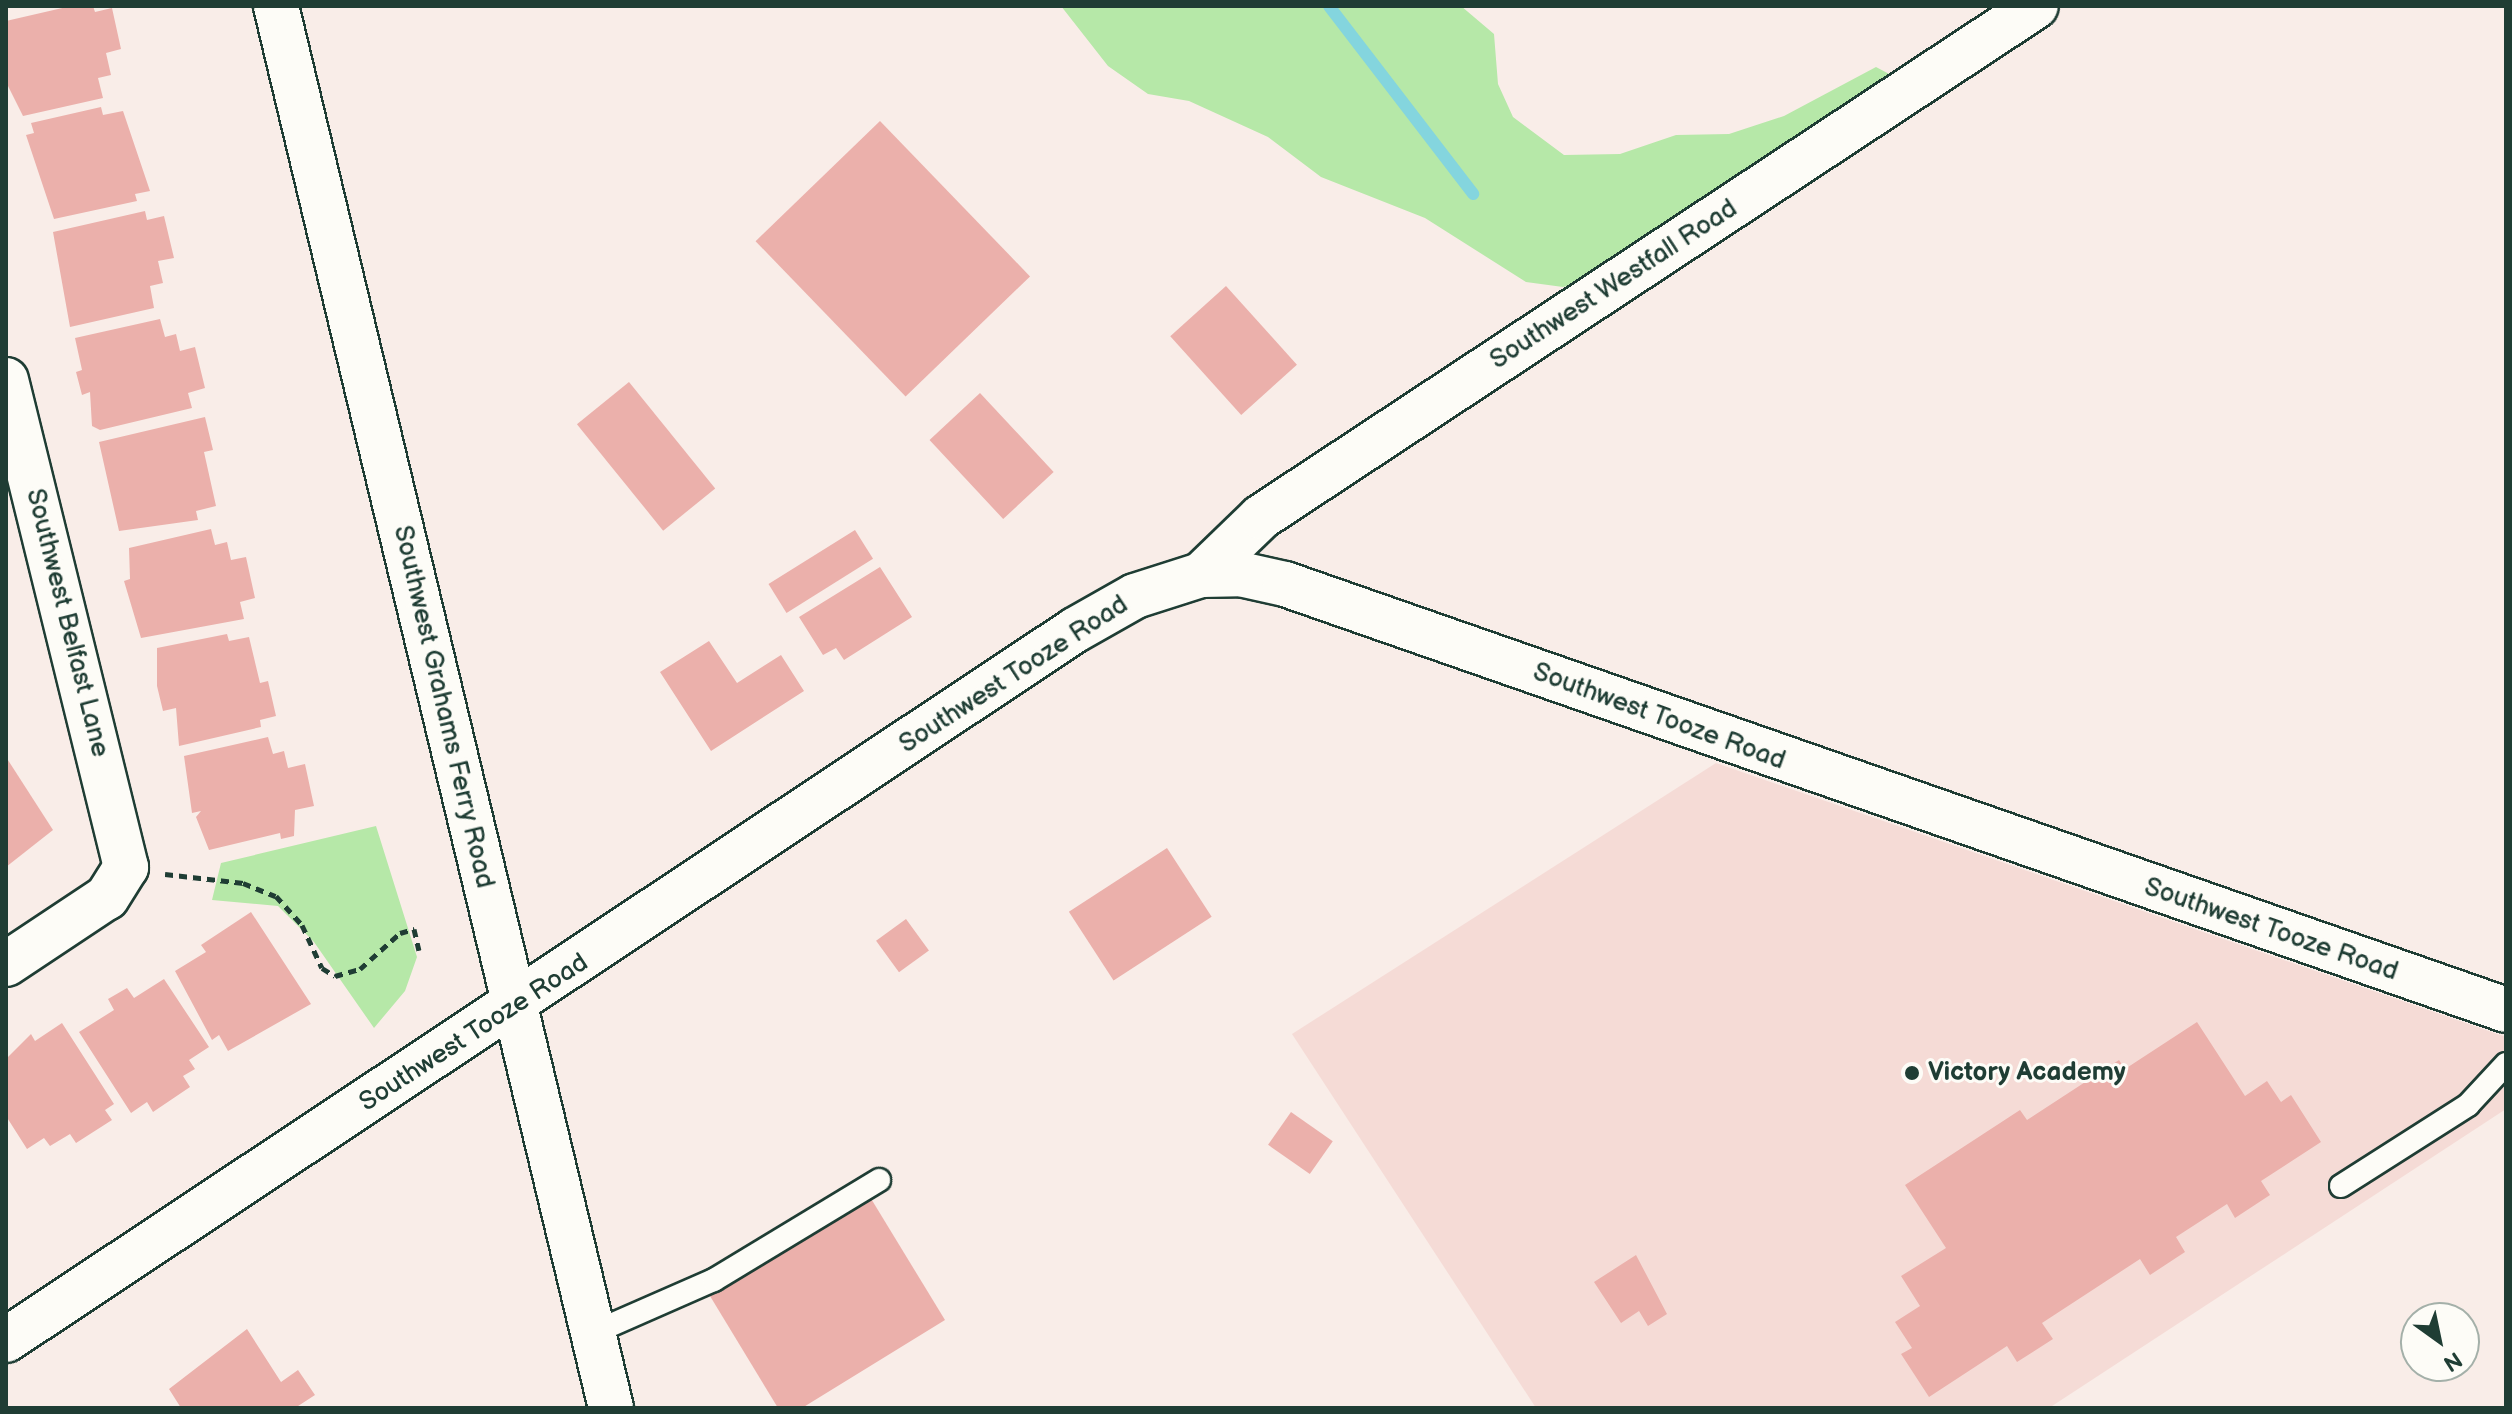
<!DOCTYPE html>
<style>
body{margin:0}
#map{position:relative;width:2512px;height:1414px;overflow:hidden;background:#f9ede8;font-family:"Balsamiq Sans",sans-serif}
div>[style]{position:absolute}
.built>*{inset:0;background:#f5dbd6}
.green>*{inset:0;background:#b6e8a8}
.stream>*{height:12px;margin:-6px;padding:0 6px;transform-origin:6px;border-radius:6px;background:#84d5de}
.building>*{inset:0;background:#ebb0ab;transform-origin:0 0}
.path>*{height:5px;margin-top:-2.5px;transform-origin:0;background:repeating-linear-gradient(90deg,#1f3d34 0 8px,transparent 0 14px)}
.roads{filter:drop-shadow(2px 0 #1f3d34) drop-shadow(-2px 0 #1f3d34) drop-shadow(0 2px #1f3d34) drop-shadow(0 -2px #1f3d34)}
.lane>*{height:22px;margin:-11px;padding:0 11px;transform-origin:11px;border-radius:11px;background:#fdfcf7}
.street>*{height:44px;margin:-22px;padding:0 22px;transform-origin:22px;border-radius:22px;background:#fdfcf7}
.secondary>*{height:44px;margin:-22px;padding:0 22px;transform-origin:22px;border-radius:22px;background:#fdfcf7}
.dots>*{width:22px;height:22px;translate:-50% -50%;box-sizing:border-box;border:4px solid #fdfcf7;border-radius:50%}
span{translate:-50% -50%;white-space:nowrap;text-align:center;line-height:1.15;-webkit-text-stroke:6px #fdfcf7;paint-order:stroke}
.street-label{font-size:26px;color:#1f3d34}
.poi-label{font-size:26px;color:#1f3d34;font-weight:700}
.left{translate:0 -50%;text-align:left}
.frame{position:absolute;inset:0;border:8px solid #1f3d34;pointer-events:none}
.north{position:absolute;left:2400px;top:1302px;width:80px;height:80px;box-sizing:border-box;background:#fdfcf7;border:2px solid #a4b0a9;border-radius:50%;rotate:147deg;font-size:22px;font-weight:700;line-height:32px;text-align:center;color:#1f3d34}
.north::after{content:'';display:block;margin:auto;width:28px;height:36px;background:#1f3d34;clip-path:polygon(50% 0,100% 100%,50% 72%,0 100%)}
</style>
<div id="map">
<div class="built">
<div style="clip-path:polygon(1716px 763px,2506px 1037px,2506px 1109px,2049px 1408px,1536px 1408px,1292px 1034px)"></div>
</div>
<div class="green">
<div style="clip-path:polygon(1061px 6px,1461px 6px,1494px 34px,1498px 84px,1513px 117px,1564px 155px,1620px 154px,1676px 135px,1729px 134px,1784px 116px,1876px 67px,1891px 75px,1887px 89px,1590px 280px,1563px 287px,1526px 282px,1425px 218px,1321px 177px,1268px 137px,1189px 101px,1148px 94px,1108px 66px)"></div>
<div style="clip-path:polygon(376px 826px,417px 957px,405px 991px,374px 1028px,314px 942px,278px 906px,212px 900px,221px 863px)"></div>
</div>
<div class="stream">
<div style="left:1329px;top:6px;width:237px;rotate:52.5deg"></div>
</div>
<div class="building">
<div style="clip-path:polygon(71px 6px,93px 6px,95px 12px,112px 8px,121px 49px,106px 53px,111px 75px,98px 78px,103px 98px,23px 116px,6px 82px,6px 21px)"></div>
<div style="clip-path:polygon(101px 107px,103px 115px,123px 111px,150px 191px,135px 194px,137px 201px,54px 219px,26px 135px,34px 133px,31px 123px)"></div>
<div style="left:880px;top:121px;width:216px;height:173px;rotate:46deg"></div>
<div style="clip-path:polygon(145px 211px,147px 220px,164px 216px,174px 258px,158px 261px,163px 283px,150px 286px,154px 308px,70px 327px,53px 232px)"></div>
<div style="left:1226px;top:286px;width:106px;height:75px;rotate:48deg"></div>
<div style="clip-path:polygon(160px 319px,165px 337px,176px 334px,180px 351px,195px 347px,205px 388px,188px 393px,192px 408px,100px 430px,92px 426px,90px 392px,82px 395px,76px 372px,82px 370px,75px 338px)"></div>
<div style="left:629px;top:382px;width:137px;height:67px;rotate:51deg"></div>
<div style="left:980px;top:393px;width:108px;height:69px;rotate:47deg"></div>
<div style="clip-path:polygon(205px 417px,213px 450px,204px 452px,216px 506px,196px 511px,198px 520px,119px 531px,99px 442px)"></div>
<div style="clip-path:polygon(211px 529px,215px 545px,227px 542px,231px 560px,246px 557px,255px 598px,240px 602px,244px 619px,141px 638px,124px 581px,130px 579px,129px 548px)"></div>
<div style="left:855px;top:530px;width:34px;height:102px;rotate:58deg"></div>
<div style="clip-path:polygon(880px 567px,912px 617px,844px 660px,836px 648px,823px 655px,799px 617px)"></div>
<div style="clip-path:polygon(227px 634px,229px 641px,249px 637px,260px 683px,268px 681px,276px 716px,260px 720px,261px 727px,179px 746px,176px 708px,163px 711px,157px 686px,157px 648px)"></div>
<div style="clip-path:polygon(709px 641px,737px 683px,781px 655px,804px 691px,711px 751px,660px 672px)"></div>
<div style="clip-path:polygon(268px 737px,273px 754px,284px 751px,288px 768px,305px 764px,314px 806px,295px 810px,294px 836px,281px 839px,280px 833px,209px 850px,196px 817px,201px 811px,192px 813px,184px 756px)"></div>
<div style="clip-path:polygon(6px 757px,53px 830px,6px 867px)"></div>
<div style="left:1167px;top:848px;width:82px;height:117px;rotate:57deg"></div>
<div style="clip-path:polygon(251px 912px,311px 1004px,228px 1051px,219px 1035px,212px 1040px,175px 971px,206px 952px,201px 945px)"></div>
<div style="left:906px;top:919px;width:39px;height:37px;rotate:54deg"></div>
<div style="clip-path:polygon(164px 979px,209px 1047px,189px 1060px,195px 1069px,183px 1076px,190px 1087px,153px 1112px,147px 1102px,131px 1113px,79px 1032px,114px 1010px,108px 999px,127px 988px,134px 998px)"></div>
<div style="clip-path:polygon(2197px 1022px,2245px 1096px,2267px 1081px,2281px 1102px,2291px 1095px,2321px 1142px,2261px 1181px,2270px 1195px,2235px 1218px,2227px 1204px,2176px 1237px,2185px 1252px,2150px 1275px,2140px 1259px,2042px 1323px,2053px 1339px,2017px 1362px,2007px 1346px,1929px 1397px,1901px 1354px,1912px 1348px,1895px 1322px,1920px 1306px,1901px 1276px,1946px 1248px,1905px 1185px,2020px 1110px,2027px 1120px,2119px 1060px,2125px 1069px)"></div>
<div style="clip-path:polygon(62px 1023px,114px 1104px,105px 1110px,112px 1120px,76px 1143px,70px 1134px,50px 1146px,44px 1138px,27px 1149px,6px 1116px,6px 1059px,31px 1034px,35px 1041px)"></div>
<div style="left:1291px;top:1112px;width:51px;height:40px;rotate:35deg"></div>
<div style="clip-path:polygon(870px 1197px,945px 1320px,802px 1408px,778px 1408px,710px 1296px)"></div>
<div style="clip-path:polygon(1636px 1255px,1667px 1314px,1648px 1326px,1639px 1311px,1621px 1323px,1594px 1282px)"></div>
<div style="clip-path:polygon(247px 1329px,281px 1382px,298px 1370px,315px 1395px,295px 1408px,181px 1408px,169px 1389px)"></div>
</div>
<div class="path">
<div style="left:165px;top:874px;width:79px;rotate:6.6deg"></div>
<div style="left:243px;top:883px;width:35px;rotate:22deg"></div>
<div style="left:276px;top:896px;width:39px;rotate:48deg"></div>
<div style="left:302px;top:925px;width:47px;rotate:65.1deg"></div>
<div style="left:322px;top:968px;width:15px;rotate:32deg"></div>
<div style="left:335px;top:976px;width:26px;rotate:-16deg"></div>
<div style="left:360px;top:969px;width:54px;rotate:-42deg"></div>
<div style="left:400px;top:933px;width:15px;rotate:-16deg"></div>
<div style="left:414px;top:929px;width:22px;rotate:77deg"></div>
</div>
<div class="roads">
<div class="lane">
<div style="left:2341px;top:1186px;width:151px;rotate:-32.5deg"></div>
<div style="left:2468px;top:1105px;width:56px;rotate:-47.2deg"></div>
<div style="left:593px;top:1333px;width:132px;rotate:-23.7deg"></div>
<div style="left:714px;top:1280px;width:193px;rotate:-31.2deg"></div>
</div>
<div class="street">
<div style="left:6px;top:380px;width:502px;rotate:76.16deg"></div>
<div style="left:126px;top:867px;width:36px;rotate:122deg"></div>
<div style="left:107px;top:897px;width:121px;rotate:146.4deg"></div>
<div style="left:1201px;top:575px;width:83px;rotate:-44deg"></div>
<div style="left:1261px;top:517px;width:928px;rotate:-33.4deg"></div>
</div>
<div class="secondary">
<div style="left:276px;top:6px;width:1441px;rotate:76.56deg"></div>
<div style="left:6px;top:1340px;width:1283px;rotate:-33.59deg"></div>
<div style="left:1075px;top:630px;width:69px;rotate:-29.5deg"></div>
<div style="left:1135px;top:596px;width:69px;rotate:-17.7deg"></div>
<div style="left:1201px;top:575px;width:39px;rotate:-1deg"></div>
<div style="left:1240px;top:574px;width:46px;rotate:12.5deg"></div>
<div style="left:1285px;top:584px;width:1293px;rotate:19.23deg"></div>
</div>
</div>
<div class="dots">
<div style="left:1912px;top:1073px;background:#1f3d34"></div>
</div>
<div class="street-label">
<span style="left:1614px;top:285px;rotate:-33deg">Southwest Westfall Road</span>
<span style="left:67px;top:623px;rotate:76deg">Southwest Belfast Lane</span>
<span style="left:1014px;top:675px;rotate:-33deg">Southwest Tooze Road</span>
<span style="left:443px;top:707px;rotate:77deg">Southwest Grahams Ferry Road</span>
<span style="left:1659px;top:717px;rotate:20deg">Southwest Tooze Road</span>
<span style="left:2271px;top:930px;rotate:19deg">Southwest Tooze Road</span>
<span style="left:474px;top:1033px;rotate:-33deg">Southwest Tooze Road</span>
</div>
<div class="poi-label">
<span class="left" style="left:1928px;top:1073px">Victory Academy</span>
</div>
<div class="frame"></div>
<div class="north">N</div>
</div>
